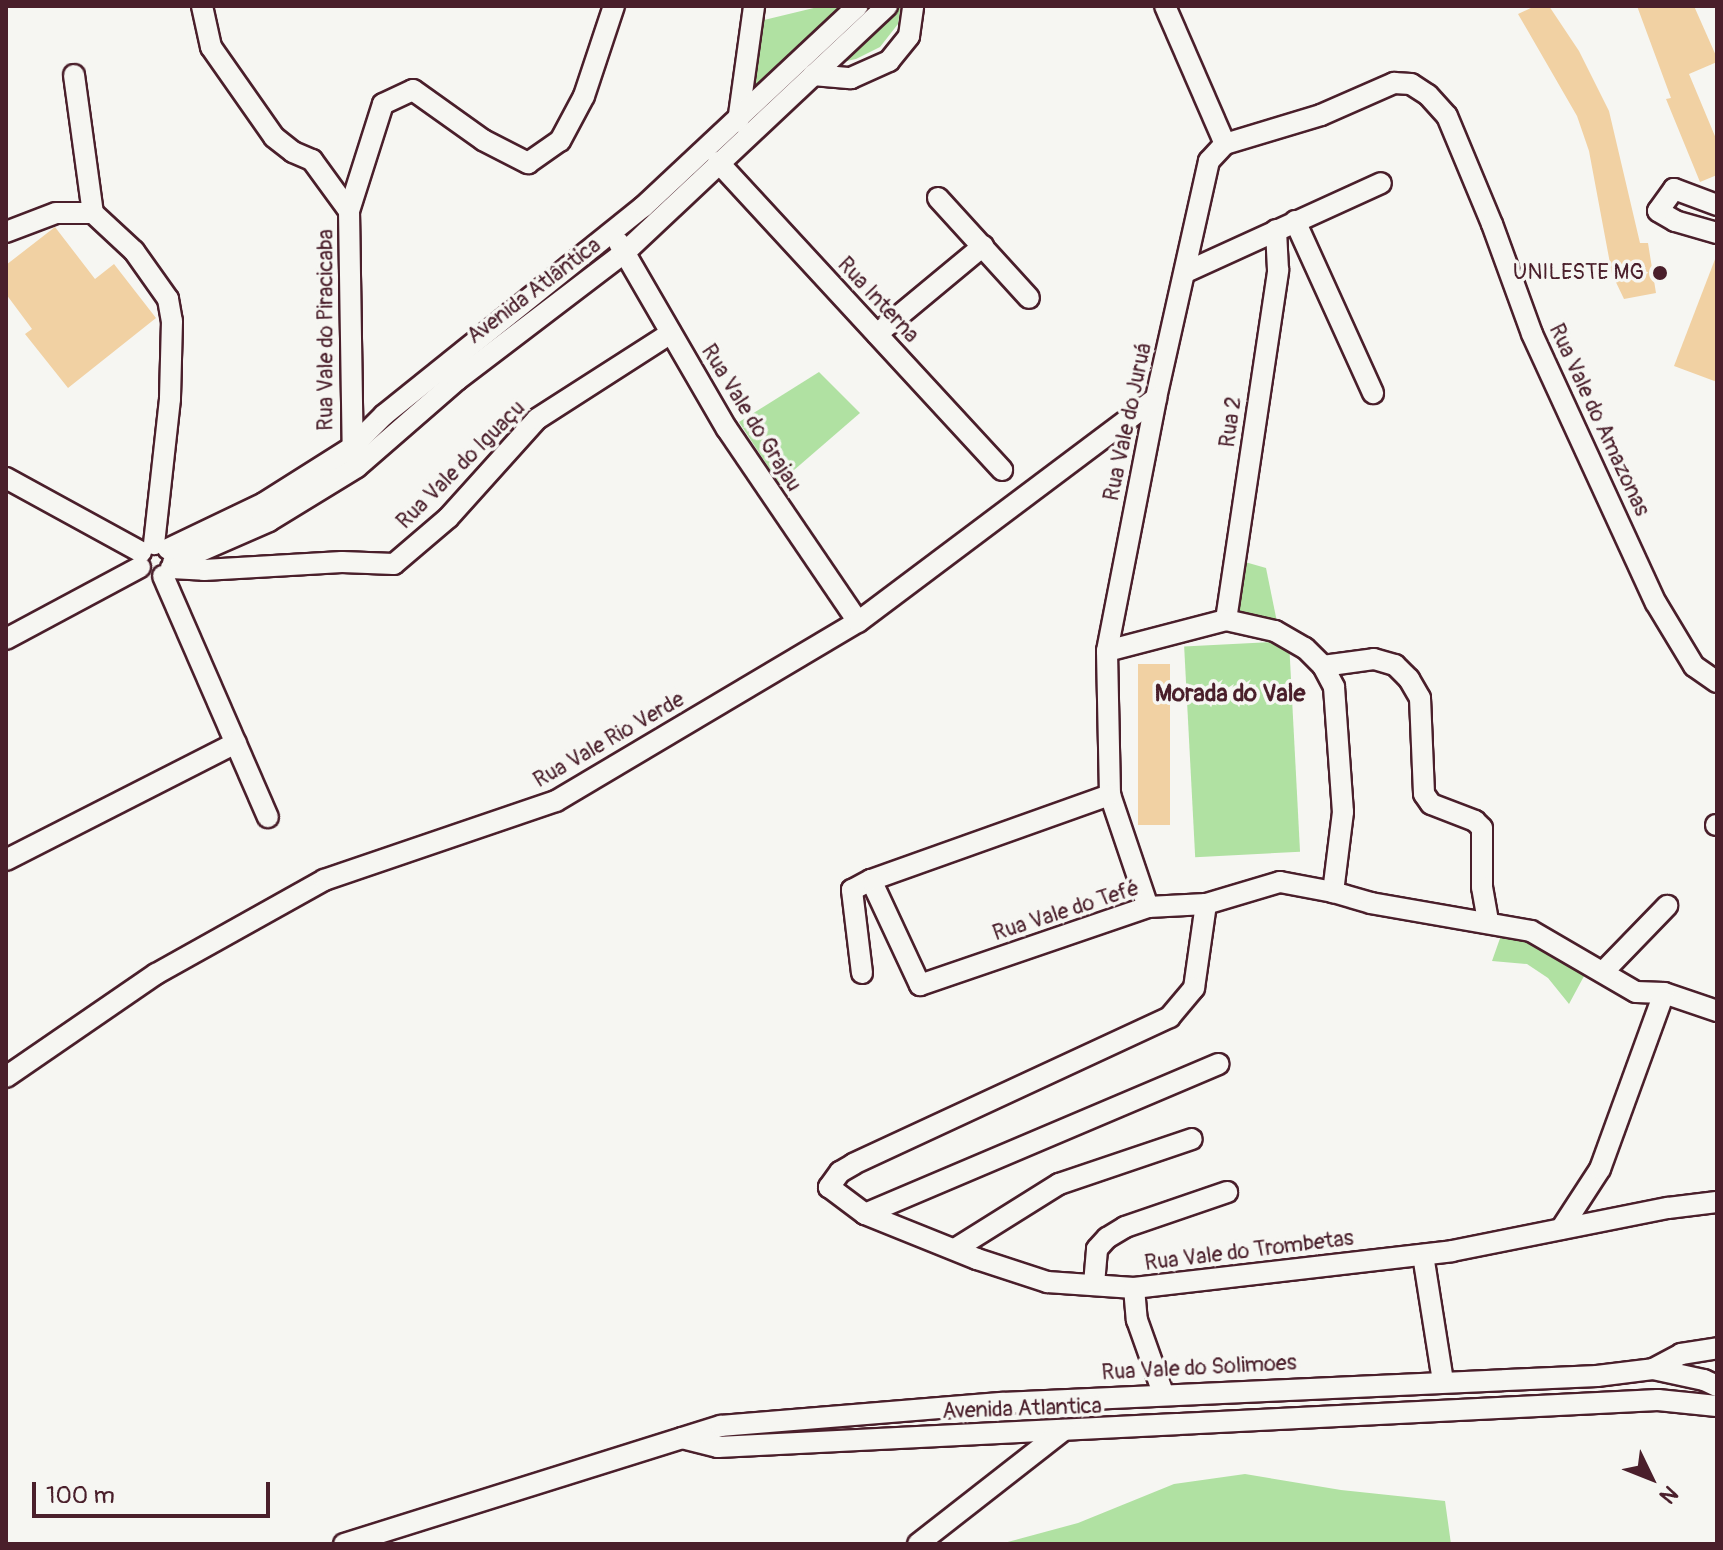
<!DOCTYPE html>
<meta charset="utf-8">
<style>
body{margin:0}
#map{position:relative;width:1723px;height:1550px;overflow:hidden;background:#f6f6f2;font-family:Pangolin,sans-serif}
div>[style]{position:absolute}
.green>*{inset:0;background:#b0e1a2;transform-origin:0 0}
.building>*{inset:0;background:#f1d1a3;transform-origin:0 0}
.roads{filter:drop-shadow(2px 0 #4a1f2b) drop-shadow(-2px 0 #4a1f2b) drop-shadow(0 2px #4a1f2b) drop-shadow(0 -2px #4a1f2b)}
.minor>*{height:20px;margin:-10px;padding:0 10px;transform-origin:10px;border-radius:10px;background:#f6f6f2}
.dots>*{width:22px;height:22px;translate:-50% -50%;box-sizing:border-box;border:4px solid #f6f6f2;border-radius:50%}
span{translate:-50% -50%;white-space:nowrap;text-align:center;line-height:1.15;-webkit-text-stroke:7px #f6f6f2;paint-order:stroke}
.poi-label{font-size:22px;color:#4a1f2b}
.right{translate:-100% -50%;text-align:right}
.street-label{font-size:22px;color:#4a1f2b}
.neighbourhood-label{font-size:24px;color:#4a1f2b;font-weight:700}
.frame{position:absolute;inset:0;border:8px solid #4a1f2b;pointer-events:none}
.north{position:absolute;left:1611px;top:1438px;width:80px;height:80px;-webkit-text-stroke:6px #f6f6f2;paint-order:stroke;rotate:133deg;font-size:22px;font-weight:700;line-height:32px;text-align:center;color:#4a1f2b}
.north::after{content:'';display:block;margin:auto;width:28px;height:36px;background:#4a1f2b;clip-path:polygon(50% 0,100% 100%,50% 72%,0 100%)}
.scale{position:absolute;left:32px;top:1482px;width:238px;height:36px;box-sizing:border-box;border:4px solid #4a1f2b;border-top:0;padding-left:10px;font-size:24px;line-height:28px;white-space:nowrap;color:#4a1f2b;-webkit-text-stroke:6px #f6f6f2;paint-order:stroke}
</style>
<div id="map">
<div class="green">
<div style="clip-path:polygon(822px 6px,901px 6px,898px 24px,880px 47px,856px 59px,833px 64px,802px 56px,744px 108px,764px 20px)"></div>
<div style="clip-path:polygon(819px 372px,860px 413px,779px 483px,739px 422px)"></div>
<div style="clip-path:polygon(1238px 560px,1266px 568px,1277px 622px,1243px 616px,1233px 602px)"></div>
<div style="left:1289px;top:641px;width:211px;height:105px;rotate:87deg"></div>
<div style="clip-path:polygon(1504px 927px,1590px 965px,1569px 1004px,1548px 978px,1527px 964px,1492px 961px)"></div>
<div style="clip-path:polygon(1245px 1474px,1341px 1490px,1445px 1501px,1451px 1544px,1000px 1544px,1078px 1523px,1174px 1484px)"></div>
</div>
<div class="building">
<div style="clip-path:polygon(1535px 6px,1549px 6px,1579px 51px,1609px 111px,1640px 243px,1648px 243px,1656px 293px,1624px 299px,1612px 274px,1589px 151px,1577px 116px,1518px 14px)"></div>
<div style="clip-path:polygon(1637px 6px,1694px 6px,1717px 58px,1717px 62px,1689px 74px,1717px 141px,1717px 175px,1700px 182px,1666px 99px,1671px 98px)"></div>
<div style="clip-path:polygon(55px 227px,95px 279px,114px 264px,156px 318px,68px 388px,25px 334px,32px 329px,6px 294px,6px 265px)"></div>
<div style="clip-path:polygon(1717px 254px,1717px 382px,1674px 366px)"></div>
<div style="left:1170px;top:664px;width:161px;height:32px;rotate:90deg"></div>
</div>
<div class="roads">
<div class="minor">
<div style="left:202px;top:6px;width:42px;rotate:77.6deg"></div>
<div style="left:211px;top:47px;width:110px;rotate:55deg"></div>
<div style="left:274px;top:137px;width:24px;rotate:38deg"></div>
<div style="left:293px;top:152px;width:21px;rotate:23deg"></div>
<div style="left:312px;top:160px;width:63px;rotate:54deg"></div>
<div style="left:349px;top:211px;width:243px;rotate:89.1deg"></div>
<div style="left:1165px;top:6px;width:150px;rotate:66.5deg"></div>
<div style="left:74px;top:75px;width:139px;rotate:82.2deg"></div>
<div style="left:813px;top:75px;width:38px;rotate:5deg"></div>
<div style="left:851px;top:78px;width:42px;rotate:-24.1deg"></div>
<div style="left:889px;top:61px;width:32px;rotate:-51deg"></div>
<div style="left:909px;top:36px;width:30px;rotate:-82deg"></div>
<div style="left:738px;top:122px;width:117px;rotate:-82.1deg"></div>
<div style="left:718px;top:162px;width:419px;rotate:47.3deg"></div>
<div style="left:938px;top:198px;width:135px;rotate:47.7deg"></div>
<div style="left:1717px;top:205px;width:46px;rotate:-159.6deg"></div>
<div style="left:1674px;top:189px;width:27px;rotate:126deg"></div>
<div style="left:1658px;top:211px;width:20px;rotate:30deg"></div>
<div style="left:1675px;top:221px;width:44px;rotate:15.9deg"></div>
<div style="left:349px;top:211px;width:112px;rotate:-72.4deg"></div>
<div style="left:383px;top:104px;width:33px;rotate:-25deg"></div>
<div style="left:413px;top:90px;width:86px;rotate:35.5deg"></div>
<div style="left:483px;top:140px;width:51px;rotate:27.1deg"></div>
<div style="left:528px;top:163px;width:39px;rotate:-35deg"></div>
<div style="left:560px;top:141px;width:51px;rotate:-61.9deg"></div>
<div style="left:584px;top:96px;width:95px;rotate:-71.6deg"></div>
<div style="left:1295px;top:221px;width:189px;rotate:65.6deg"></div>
<div style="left:6px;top:232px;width:53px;rotate:-20.8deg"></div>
<div style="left:56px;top:213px;width:37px"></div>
<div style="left:93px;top:213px;width:56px;rotate:42.8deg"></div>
<div style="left:134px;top:251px;width:59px;rotate:54.7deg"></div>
<div style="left:168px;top:299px;width:22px;rotate:80deg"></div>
<div style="left:172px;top:321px;width:78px;rotate:91.5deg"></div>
<div style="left:170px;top:399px;width:146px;rotate:96.3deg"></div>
<div style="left:619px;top:243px;width:215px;rotate:59.9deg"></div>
<div style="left:727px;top:429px;width:233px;rotate:55.8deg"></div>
<div style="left:1186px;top:272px;width:214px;rotate:-24.5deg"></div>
<div style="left:877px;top:334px;width:138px;rotate:-39.7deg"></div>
<div style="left:6px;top:478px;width:154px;rotate:28.7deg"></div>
<div style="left:168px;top:549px;width:106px;rotate:-25.6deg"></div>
<div style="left:264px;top:503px;width:103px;rotate:-32.3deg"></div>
<div style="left:351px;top:448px;width:47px;rotate:-45deg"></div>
<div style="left:384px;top:415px;width:332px;rotate:-38.8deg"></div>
<div style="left:643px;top:207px;width:294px;rotate:-43.1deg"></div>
<div style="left:173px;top:563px;width:105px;rotate:-23.6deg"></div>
<div style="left:269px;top:521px;width:103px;rotate:-31.5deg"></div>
<div style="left:357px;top:467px;width:133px;rotate:-41deg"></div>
<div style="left:457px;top:380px;width:210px;rotate:-37.3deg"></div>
<div style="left:624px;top:253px;width:361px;rotate:-43.2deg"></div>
<div style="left:171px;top:568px;width:33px;rotate:3deg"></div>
<div style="left:204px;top:570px;width:138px;rotate:-3.3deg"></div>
<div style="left:342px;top:562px;width:52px;rotate:2.2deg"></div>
<div style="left:394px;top:564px;width:71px;rotate:-40.4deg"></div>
<div style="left:448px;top:518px;width:133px;rotate:-48deg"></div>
<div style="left:537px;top:419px;width:159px;rotate:-32.7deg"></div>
<div style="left:163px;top:576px;width:263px;rotate:66.5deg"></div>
<div style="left:1226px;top:620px;width:354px;rotate:-81.5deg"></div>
<div style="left:1278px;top:270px;width:40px;rotate:-92.9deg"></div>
<div style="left:6px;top:639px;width:152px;rotate:-28.2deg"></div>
<div style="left:1107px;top:651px;width:123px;rotate:-14.6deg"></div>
<div style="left:1226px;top:620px;width:50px;rotate:12.7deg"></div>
<div style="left:1275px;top:631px;width:34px;rotate:30deg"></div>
<div style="left:1305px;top:648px;width:25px;rotate:45deg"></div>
<div style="left:1323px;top:666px;width:24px;rotate:62deg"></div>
<div style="left:1334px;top:687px;width:125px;rotate:85.9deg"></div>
<div style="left:1343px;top:812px;width:81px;rotate:97.1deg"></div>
<div style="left:1323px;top:666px;width:51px;rotate:-7.8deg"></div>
<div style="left:1374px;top:659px;width:22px;rotate:16deg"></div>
<div style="left:1395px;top:665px;width:20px;rotate:45deg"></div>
<div style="left:1409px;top:679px;width:22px;rotate:60deg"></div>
<div style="left:1420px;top:698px;width:96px;rotate:87.6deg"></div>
<div style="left:1424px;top:794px;width:12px;rotate:55deg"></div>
<div style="left:1431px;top:804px;width:47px;rotate:21.1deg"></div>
<div style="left:1475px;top:821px;width:10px;rotate:45deg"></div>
<div style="left:1482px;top:828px;width:59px;rotate:90deg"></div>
<div style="left:1482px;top:887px;width:36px;rotate:80deg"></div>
<div style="left:1716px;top:825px;width:1px"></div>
<div style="left:6px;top:860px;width:258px;rotate:-27deg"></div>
<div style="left:871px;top:880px;width:116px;rotate:65deg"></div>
<div style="left:920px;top:985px;width:241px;rotate:-18.9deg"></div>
<div style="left:1148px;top:907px;width:58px;rotate:-3deg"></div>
<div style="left:1206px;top:904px;width:77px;rotate:-16.6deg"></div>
<div style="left:1280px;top:882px;width:54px;rotate:10.7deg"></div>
<div style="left:1333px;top:892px;width:40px;rotate:16deg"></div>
<div style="left:1371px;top:903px;width:162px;rotate:9.9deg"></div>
<div style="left:1531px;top:931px;width:121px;rotate:30.2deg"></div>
<div style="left:1636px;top:992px;width:28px;rotate:2deg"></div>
<div style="left:1664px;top:993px;width:56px;rotate:18.8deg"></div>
<div style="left:1206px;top:904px;width:85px;rotate:98.1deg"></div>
<div style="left:1194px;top:988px;width:38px;rotate:130deg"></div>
<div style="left:1170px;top:1017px;width:349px;rotate:155.1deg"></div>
<div style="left:854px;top:1164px;width:16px;rotate:150deg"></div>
<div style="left:840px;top:1172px;width:19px;rotate:126deg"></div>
<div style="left:829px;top:1187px;width:45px;rotate:36.9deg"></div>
<div style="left:865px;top:1214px;width:121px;rotate:21.9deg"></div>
<div style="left:977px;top:1259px;width:74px;rotate:18.2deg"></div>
<div style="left:1047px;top:1282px;width:87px;rotate:3.9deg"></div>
<div style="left:1134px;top:1288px;width:320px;rotate:-6.6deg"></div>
<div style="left:1452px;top:1251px;width:220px;rotate:-11.3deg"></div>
<div style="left:1668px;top:1208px;width:49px;rotate:-7deg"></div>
<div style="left:1148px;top:907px;width:118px;rotate:-108.7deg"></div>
<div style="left:1110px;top:795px;width:144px;rotate:-91.2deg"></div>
<div style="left:1107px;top:651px;width:258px;rotate:-79deg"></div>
<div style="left:1156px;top:398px;width:243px;rotate:-77.4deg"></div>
<div style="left:1209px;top:161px;width:23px;rotate:-47deg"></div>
<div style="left:1225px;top:144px;width:100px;rotate:-16.8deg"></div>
<div style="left:1321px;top:115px;width:80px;rotate:-23.7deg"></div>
<div style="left:1394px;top:83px;width:17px;rotate:3deg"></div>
<div style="left:1411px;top:84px;width:20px;rotate:33deg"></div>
<div style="left:1428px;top:95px;width:28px;rotate:48deg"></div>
<div style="left:1447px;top:116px;width:117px;rotate:67.4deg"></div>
<div style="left:1492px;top:224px;width:117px;rotate:70deg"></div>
<div style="left:1532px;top:334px;width:296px;rotate:65.3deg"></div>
<div style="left:1656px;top:603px;width:74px;rotate:58.9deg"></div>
<div style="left:1694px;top:666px;width:28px;rotate:35deg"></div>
<div style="left:1604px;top:971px;width:91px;rotate:-45.9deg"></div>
<div style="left:862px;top:973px;width:84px;rotate:-96.9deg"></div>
<div style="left:852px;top:890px;width:21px;rotate:-28deg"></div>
<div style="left:871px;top:880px;width:254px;rotate:-19.6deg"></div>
<div style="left:6px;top:1077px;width:182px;rotate:-34.5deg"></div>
<div style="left:156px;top:974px;width:193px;rotate:-29.2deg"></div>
<div style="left:324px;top:880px;width:245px;rotate:-18.8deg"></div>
<div style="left:556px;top:801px;width:351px;rotate:-30.7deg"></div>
<div style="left:858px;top:622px;width:373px;rotate:-36.9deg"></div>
<div style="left:865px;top:1214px;width:384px;rotate:-23deg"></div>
<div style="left:1561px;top:1229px;width:72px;rotate:-57deg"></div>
<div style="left:1600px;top:1169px;width:187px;rotate:-70deg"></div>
<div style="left:955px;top:1249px;width:123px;rotate:-32deg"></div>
<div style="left:1059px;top:1184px;width:140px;rotate:-18.7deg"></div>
<div style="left:1423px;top:1255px;width:128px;rotate:81deg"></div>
<div style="left:1094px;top:1284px;width:35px;rotate:-85deg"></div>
<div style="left:1097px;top:1249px;width:15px;rotate:-48deg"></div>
<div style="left:1107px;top:1238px;width:21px;rotate:-31deg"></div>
<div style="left:1125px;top:1227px;width:108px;rotate:-18.9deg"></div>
<div style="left:1134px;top:1288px;width:32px;rotate:85deg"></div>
<div style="left:1137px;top:1320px;width:77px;rotate:70.4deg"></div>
<div style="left:1653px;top:1369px;width:32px;rotate:-28deg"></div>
<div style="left:1681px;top:1354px;width:36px;rotate:-9deg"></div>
<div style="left:682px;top:1438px;width:37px;rotate:14deg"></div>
<div style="left:718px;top:1447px;width:941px;rotate:-2.86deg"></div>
<div style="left:1658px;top:1400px;width:59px;rotate:5.8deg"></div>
<div style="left:344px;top:1544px;width:395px;rotate:-17.4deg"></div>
<div style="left:721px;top:1426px;width:282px;rotate:-4.7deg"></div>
<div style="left:1002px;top:1403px;width:596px;rotate:-2.6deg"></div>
<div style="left:1597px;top:1376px;width:56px;rotate:-7.1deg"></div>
<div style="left:1653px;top:1369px;width:52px;rotate:12.2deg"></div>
<div style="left:1704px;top:1380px;width:14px;rotate:25deg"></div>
<div style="left:918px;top:1544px;width:185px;rotate:-38deg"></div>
</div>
</div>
<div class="dots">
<div style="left:1660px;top:273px;background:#4a1f2b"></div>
</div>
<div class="poi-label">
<span class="right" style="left:1644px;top:273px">UNILESTE MG</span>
</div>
<div class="street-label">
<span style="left:534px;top:291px;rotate:-37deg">Avenida Atlântica</span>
<span style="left:878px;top:300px;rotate:47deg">Rua Interna</span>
<span style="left:326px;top:330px;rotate:-90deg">Rua Vale do Piracicaba</span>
<span style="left:751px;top:418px;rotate:58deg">Rua Vale do Grajau</span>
<span style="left:1599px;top:420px;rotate:65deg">Rua Vale do Amazonas</span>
<span style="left:1128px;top:422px;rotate:-78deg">Rua Vale do Juruá</span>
<span style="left:1231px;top:422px;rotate:-82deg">Rua 2</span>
<span style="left:461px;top:465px;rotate:-45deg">Rua Vale do Iguaçu</span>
<span style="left:609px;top:740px;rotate:-30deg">Rua Vale Rio Verde</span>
<span style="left:1066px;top:911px;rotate:-18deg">Rua Vale do Tefé</span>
<span style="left:1249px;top:1251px;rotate:-7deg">Rua Vale do Trombetas</span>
<span style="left:1199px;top:1368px;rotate:-3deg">Rua Vale do Solimoes</span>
<span style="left:1022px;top:1409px;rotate:-2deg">Avenida Atlantica</span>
</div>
<div class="neighbourhood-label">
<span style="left:1230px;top:694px">Morada do Vale</span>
</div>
<div class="frame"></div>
<div class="north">N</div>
<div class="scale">100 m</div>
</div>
